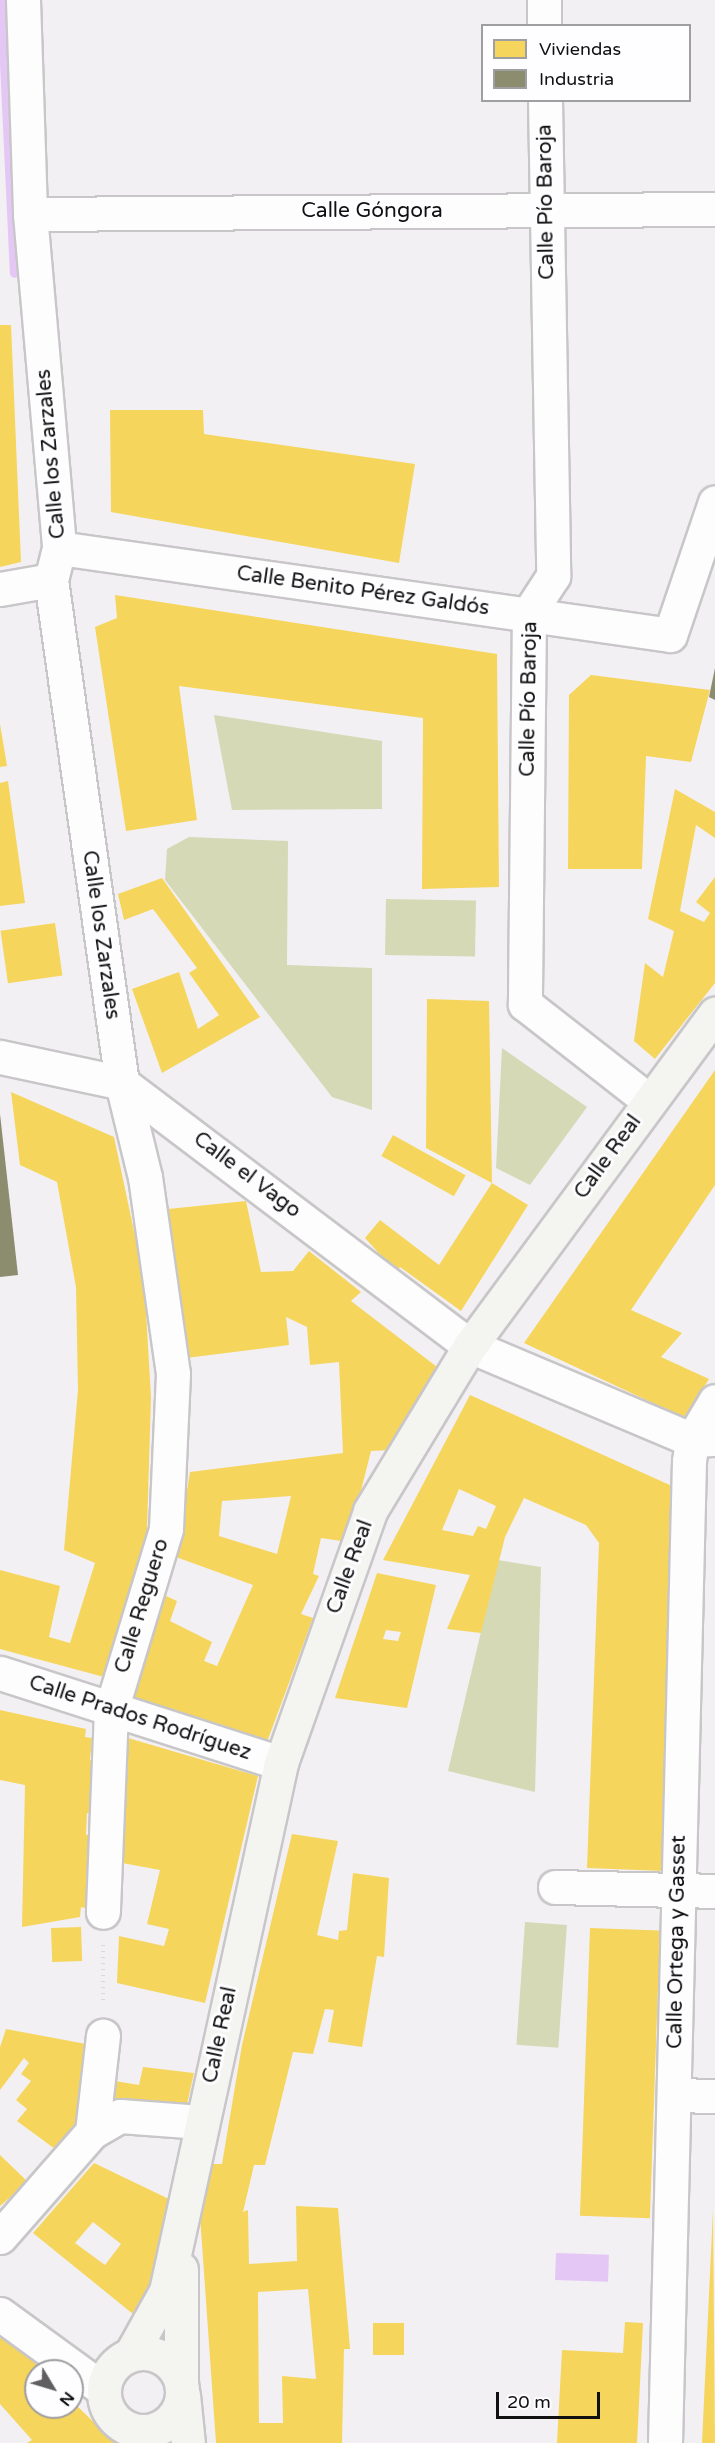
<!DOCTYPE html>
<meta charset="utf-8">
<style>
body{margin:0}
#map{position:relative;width:715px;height:2443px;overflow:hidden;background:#f2f0f3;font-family:"Varela Round",sans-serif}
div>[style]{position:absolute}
.green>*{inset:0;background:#d5d9b6;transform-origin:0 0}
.water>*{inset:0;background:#e5c7f6;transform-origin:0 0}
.homes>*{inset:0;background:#f6d55c;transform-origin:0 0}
.industry>*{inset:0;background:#8c8c6e}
.stream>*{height:10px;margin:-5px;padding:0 5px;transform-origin:5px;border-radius:5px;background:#e5c7f6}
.path>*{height:4px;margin-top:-2px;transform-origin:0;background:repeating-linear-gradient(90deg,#d9d9da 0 1.5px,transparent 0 6px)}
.roads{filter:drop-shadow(2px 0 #c8c6c8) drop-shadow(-2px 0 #c8c6c8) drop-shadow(0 2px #c8c6c8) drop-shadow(0 -2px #c8c6c8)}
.street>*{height:33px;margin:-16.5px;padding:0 16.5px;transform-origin:16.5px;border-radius:16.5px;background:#fdfdfd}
.secondary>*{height:33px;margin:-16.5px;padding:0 16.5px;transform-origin:16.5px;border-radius:16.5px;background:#f4f4f1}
.secondary>.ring{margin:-16.5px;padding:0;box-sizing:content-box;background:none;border:33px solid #f4f4f1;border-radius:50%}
span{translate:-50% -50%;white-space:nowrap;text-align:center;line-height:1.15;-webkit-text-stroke:6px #fefdff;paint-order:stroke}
.street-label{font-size:21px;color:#111011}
.legend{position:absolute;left:481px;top:24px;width:210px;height:78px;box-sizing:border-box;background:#fefdff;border:2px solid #9f9ea0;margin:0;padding:8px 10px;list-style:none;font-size:18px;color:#111011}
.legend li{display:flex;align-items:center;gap:12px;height:30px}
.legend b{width:30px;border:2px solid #9f9ea0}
.north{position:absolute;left:24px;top:2359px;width:60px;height:60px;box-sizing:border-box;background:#fefdff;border:2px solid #9f9ea0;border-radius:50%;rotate:128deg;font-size:16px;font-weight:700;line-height:24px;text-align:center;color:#111011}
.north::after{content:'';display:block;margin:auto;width:21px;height:27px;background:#605e60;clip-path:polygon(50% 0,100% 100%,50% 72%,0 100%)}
.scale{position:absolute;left:496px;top:2392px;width:104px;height:27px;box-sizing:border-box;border:3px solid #111011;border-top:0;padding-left:8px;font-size:18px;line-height:21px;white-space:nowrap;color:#111011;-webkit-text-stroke:4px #fefdff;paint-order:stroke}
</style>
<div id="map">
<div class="green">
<div style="clip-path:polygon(214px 715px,382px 741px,382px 809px,232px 810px)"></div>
<div style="clip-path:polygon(189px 837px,288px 841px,287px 965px,372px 968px,372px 1110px,332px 1097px,165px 880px,167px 849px)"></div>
<div style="left:386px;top:899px;width:90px;height:56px;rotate:1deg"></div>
<div style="clip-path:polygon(502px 1048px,587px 1107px,530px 1185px,496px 1168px)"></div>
<div style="clip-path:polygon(498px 1560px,541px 1567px,535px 1792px,448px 1771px)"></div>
<div style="left:525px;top:1922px;width:42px;height:123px;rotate:4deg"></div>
</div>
<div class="water">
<div style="left:556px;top:2253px;width:53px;height:27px;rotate:2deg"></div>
</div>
<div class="homes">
<div style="clip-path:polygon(0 325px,11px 325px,21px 562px,0 567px)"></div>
<div style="clip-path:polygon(110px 410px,203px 410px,204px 434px,415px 464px,399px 563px,111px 512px)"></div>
<div style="clip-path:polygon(115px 595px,497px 654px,499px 887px,422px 889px,423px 718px,179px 686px,197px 820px,126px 831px,95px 627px,117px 618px)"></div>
<div style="clip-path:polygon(591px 675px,710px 690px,691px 762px,646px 756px,642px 869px,568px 869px,569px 695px)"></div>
<div style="clip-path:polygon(0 724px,7px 766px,0 767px)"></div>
<div style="clip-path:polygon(8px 781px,25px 903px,0 906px,0 783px)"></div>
<div style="clip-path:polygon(675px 789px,715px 812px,715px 838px,696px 825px,680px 911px,704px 922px,710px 913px,696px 902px,715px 877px,715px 983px,655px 1059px,634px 1041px,645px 963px,663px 977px,674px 931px,648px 919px)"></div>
<div style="clip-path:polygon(162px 878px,260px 1017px,162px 1073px,132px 989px,179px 972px,198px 1029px,219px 1015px,189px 973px,197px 968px,153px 909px,124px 920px,118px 894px)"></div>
<div style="left:55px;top:923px;width:53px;height:55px;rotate:82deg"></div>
<div style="clip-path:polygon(427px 999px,489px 1001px,492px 1183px,426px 1148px)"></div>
<div style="clip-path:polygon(715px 1070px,715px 1185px,631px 1310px,682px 1333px,661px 1357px,709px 1379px,685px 1418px,524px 1343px)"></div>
<div style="clip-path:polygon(11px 1092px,114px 1137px,144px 1278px,151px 1397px,147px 1531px,104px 1677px,0 1649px,0 1570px,60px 1586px,49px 1637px,70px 1643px,95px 1563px,64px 1550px,78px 1390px,76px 1287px,57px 1182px,20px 1165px)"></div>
<div style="left:393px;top:1135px;width:83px;height:24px;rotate:29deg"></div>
<div style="clip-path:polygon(492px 1183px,528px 1205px,461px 1311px,400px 1267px,396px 1272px,365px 1238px,380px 1220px,439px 1265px)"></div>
<div style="clip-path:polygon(evenodd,246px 1201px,261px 1272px,293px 1271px,309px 1251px,361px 1292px,351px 1301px,441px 1370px,390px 1450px,371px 1451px,348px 1542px,321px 1538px,313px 1574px,319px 1576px,301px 1614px,313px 1618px,267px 1742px,131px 1699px,164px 1595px,177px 1601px,170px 1621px,212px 1642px,204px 1661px,217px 1666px,253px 1585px,176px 1557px,190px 1472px,343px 1453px,339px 1362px,310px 1365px,307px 1327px,286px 1317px,289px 1345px,186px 1358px,168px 1209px,246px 1201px,291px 1496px,277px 1554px,219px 1536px,222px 1501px,291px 1496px)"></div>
<div style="clip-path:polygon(evenodd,470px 1395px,672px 1486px,663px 1871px,587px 1868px,599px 1543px,586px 1525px,524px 1498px,505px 1537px,481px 1633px,447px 1629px,470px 1575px,383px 1560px,470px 1395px,459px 1489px,496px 1506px,486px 1529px,478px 1526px,473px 1536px,442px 1530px,459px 1489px)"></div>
<div style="clip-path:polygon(evenodd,377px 1573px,436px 1585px,407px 1708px,335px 1698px,377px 1573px,386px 1630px,401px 1632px,398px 1641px,383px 1639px,386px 1630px)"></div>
<div style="clip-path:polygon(0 1710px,86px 1729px,85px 1737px,92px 1738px,90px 1760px,97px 1761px,94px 1813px,87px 1813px,86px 1835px,93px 1834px,89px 1909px,81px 1907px,80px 1917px,22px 1927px,25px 1785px,0 1780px)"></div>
<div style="clip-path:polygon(128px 1738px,258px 1776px,205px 2003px,117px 1983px,119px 1936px,164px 1946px,169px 1929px,147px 1924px,160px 1870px,122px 1863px)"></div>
<div style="clip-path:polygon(evenodd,292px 1834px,338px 1841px,317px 1935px,338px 1940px,339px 1931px,347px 1930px,353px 1873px,389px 1878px,384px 1957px,377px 1956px,362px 2047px,328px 2042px,334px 2010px,325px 2009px,313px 2054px,293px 2052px,265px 2165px,254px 2165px,243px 2212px,248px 2210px,249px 2264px,297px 2261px,296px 2206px,338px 2208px,350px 2349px,344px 2349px,342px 2443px,216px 2443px,200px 2216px,209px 2164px,222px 2164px,242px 2045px,292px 1834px,308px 2289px,316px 2379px,282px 2376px,283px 2423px,259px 2423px,258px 2292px,308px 2289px)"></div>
<div style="left:81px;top:1927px;width:34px;height:30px;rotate:88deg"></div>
<div style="left:590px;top:1928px;width:70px;height:288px;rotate:2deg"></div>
<div style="clip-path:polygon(6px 2029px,86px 2044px,78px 2124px,55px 2149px,17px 2121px,27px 2109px,16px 2100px,31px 2081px,21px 2074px,29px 2063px,24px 2058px,0 2090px,0 2047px)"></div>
<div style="clip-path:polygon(143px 2067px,194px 2073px,187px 2104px,106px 2112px,115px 2081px,139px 2085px)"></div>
<div style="clip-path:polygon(0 2155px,28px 2182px,0 2206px)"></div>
<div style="clip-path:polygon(evenodd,94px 2163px,171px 2200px,161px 2270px,133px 2314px,33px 2233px,94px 2163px,93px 2222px,121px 2244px,105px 2265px,75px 2243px,93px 2222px)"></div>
<div style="clip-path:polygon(713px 2210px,715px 2443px,702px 2443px)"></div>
<div style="clip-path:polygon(625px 2322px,643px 2323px,637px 2443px,557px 2443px,562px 2350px,623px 2353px)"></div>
<div style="left:373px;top:2323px;width:31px;height:32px"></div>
<div style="clip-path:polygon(0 2338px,17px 2344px,43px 2371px,36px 2371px,36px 2407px,72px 2407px,72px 2401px,115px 2443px,27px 2443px,32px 2440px,0 2404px)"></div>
</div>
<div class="industry">
<div style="clip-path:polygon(715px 668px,715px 700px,709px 697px)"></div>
<div style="clip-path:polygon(0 1114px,18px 1275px,0 1277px)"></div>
</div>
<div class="stream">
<div style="left:2px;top:0;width:273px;rotate:87.3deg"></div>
</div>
<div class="path">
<div style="left:103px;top:1945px;width:59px;rotate:90deg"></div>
</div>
<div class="roads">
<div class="street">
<div style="left:23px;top:0;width:214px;rotate:88.1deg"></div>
<div style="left:30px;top:214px;width:335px;rotate:85deg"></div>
<div style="left:59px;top:548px;width:33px;rotate:104deg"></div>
<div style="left:51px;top:580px;width:508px;rotate:81.97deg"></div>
<div style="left:122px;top:1083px;width:97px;rotate:76.3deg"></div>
<div style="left:145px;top:1177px;width:199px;rotate:81.9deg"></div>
<div style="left:173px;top:1374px;width:155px;rotate:92.6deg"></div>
<div style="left:166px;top:1529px;width:189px;rotate:106.9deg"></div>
<div style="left:111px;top:1710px;width:202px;rotate:92.3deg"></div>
<div style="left:544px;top:0;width:26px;rotate:90deg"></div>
<div style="left:545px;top:100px;width:476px;rotate:89deg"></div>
<div style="left:553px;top:576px;width:44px;rotate:123deg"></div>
<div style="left:529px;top:613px;width:391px;rotate:90.6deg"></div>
<div style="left:525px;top:1004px;width:157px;rotate:38deg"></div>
<div style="left:30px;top:214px;width:685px;rotate:-0.42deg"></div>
<div style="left:59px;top:548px;width:617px;rotate:8.1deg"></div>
<div style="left:670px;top:635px;width:140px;rotate:-71.3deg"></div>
<div style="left:0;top:589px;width:52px;rotate:-10deg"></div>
<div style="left:0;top:1057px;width:125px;rotate:12deg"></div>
<div style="left:122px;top:1083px;width:436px;rotate:37.1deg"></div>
<div style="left:470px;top:1346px;width:241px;rotate:22.9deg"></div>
<div style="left:692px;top:1440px;width:21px;rotate:-3deg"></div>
<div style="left:0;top:1673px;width:295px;rotate:17.8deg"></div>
<div style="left:555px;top:1887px;width:160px;rotate:1.4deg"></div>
<div style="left:674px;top:2095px;width:41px;rotate:1.4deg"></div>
<div style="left:92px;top:2132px;width:97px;rotate:-83.5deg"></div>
<div style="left:0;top:2237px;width:140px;rotate:-48.8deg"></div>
<div style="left:92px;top:2132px;width:32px;rotate:-30deg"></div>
<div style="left:120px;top:2116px;width:81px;rotate:4.2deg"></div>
<div style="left:0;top:2314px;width:127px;rotate:36.1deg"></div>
<div style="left:665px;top:2443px;width:982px;rotate:-88.6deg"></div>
<div style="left:689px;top:1461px;width:21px;rotate:-82deg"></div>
<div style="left:692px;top:1440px;width:45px;rotate:-59.5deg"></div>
</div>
<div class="secondary">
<div class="ring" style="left:104px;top:2353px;width:45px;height:45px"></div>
<div style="left:131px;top:2354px;width:72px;rotate:-60.9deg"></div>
<div style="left:166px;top:2291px;width:540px;rotate:-77.71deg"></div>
<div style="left:281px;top:1763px;width:267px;rotate:-70.5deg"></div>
<div style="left:370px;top:1511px;width:193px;rotate:-58.8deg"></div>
<div style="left:470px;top:1346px;width:413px;rotate:-53.6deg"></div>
<div style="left:181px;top:2380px;width:111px;rotate:-90deg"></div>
<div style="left:183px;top:2395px;width:48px;rotate:84.1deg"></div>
</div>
</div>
<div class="street-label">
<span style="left:546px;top:202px;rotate:-91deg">Calle Pío Baroja</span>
<span style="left:372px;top:211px">Calle Góngora</span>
<span style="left:51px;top:454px;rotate:-95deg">Calle los Zarzales</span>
<span style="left:363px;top:591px;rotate:8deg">Calle Benito Pérez Galdós</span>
<span style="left:529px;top:699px;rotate:-89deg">Calle Pío Baroja</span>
<span style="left:101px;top:935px;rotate:82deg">Calle los Zarzales</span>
<span style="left:608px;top:1157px;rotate:-54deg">Calle Real</span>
<span style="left:247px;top:1175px;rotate:37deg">Calle el Vago</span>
<span style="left:350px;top:1567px;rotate:-70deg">Calle Real</span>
<span style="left:142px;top:1606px;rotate:-73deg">Calle Reguero</span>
<span style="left:140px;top:1718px;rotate:18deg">Calle Prados Rodríguez</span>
<span style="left:677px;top:1942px;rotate:-89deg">Calle Ortega y Gasset</span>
<span style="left:220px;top:2035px;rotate:-78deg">Calle Real</span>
</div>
<ul class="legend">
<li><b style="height:16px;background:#f6d55c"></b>Viviendas</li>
<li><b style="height:16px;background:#8c8c6e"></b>Industria</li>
</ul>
<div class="north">N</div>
<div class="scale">20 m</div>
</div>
